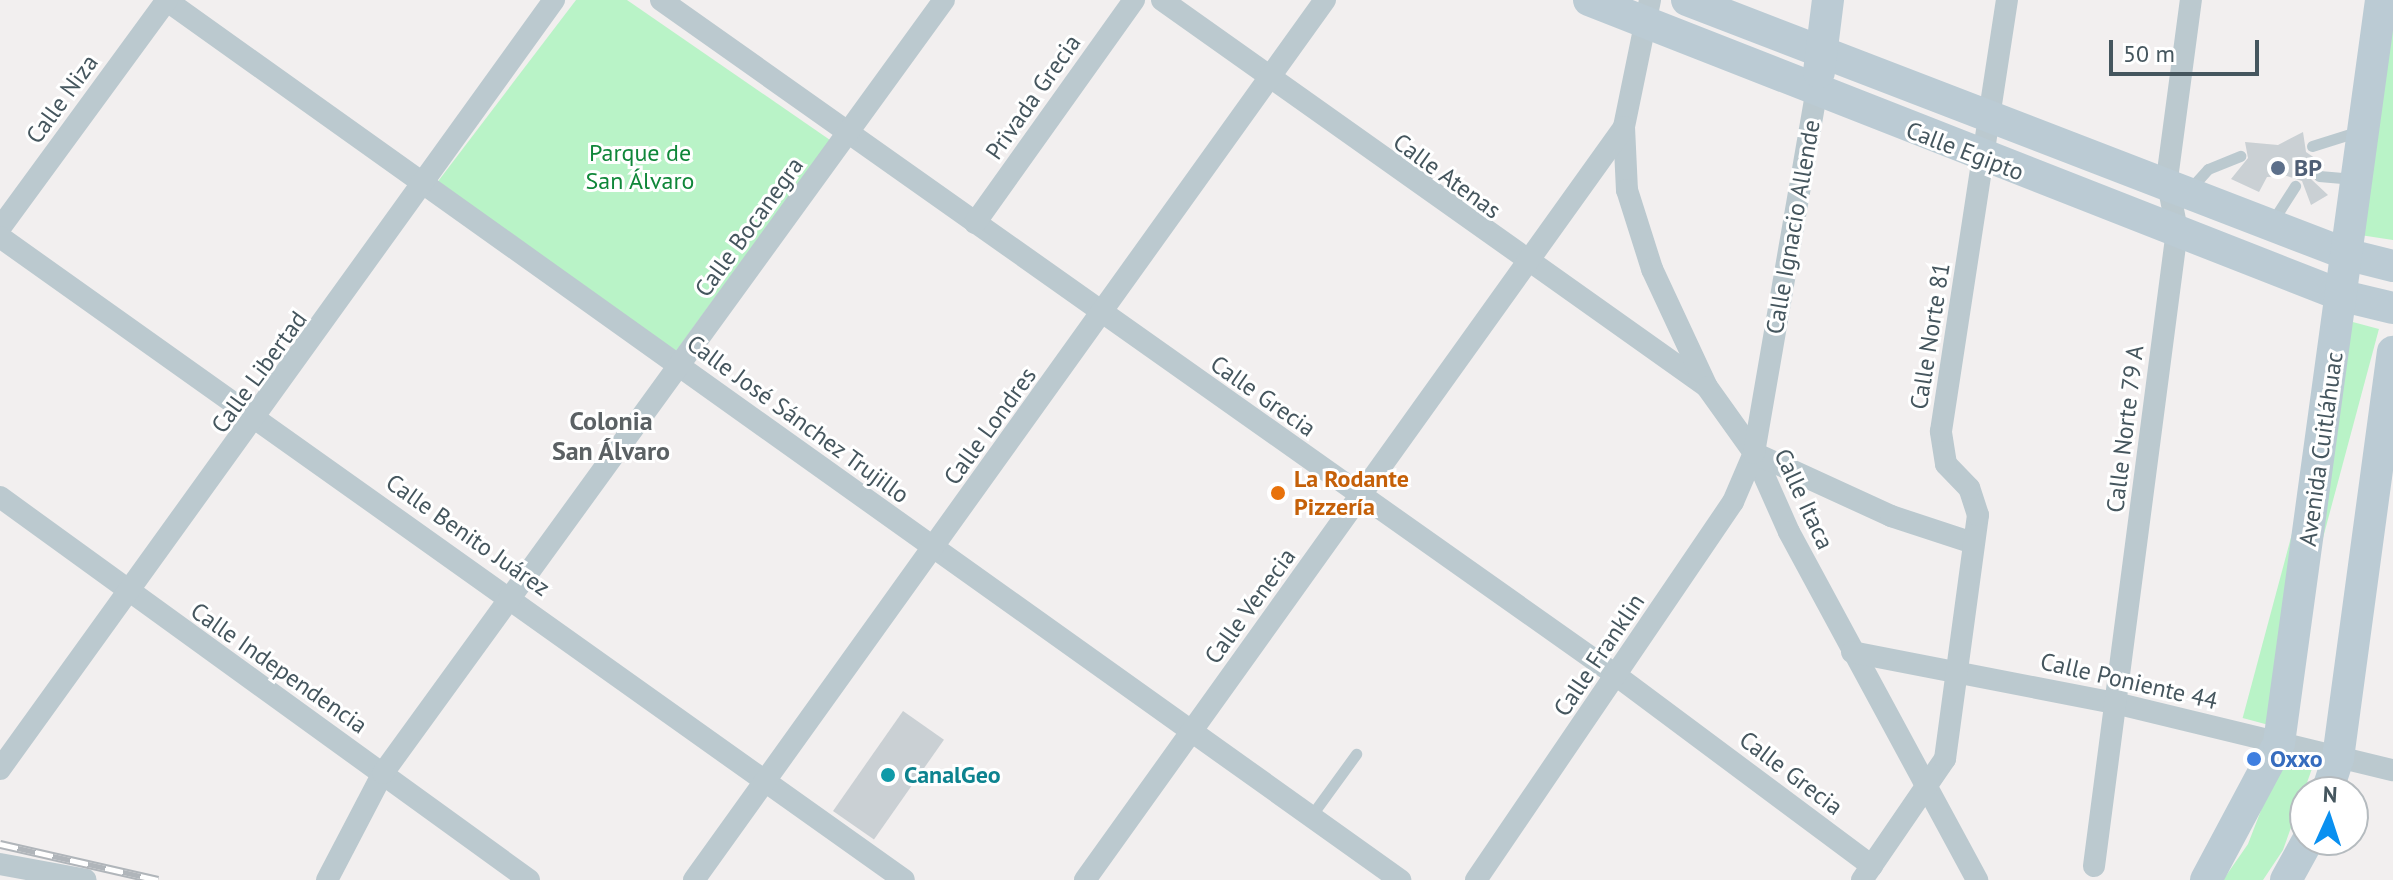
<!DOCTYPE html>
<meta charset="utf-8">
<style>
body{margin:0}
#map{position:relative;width:2393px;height:880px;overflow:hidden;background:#f2efef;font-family:"PT Sans",sans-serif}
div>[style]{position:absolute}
.green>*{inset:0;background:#b9f3c7;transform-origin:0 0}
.building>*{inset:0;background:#cad0d4;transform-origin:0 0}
.lane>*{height:11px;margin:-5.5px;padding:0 5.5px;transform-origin:5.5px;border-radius:5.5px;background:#bbc9cf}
.street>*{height:22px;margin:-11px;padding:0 11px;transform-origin:11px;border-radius:11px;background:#bbc9cf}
.secondary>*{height:32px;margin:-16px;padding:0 16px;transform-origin:16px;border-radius:16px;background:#bbcbd4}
.rail>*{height:9px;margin-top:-4.5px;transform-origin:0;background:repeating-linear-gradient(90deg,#fff 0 18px,#b0b5ba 0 36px);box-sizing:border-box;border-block:2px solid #b0b5ba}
.dots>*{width:22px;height:22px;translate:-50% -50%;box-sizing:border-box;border:4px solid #fff;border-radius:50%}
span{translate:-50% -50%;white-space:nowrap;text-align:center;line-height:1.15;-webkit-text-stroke:6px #fff;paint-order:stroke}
.street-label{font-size:24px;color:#45565e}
.park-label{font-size:24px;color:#0f8639}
.service-label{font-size:24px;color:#4e5e75;font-weight:700}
.left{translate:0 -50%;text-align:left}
.food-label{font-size:24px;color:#c56008;font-weight:700}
.shop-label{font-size:24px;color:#366cbe;font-weight:700}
.culture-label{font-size:24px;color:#0d838f;font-weight:700}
.neighbourhood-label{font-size:26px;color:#5b6164;font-weight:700}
.north{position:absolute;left:2289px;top:776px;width:80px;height:80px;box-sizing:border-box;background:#fff;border:2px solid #b5bbbf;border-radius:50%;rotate:3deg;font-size:22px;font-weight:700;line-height:32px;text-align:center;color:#45565e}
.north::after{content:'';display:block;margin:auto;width:28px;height:36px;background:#0a90f0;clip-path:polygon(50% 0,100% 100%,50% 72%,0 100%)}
.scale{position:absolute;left:2109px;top:40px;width:150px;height:36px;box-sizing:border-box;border:4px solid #45565e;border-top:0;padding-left:10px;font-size:24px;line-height:28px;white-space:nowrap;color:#45565e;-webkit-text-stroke:6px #fff;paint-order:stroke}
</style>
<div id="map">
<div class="green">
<div style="clip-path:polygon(576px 0,627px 0,830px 140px,676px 351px,436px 184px)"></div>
<div style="clip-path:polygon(2393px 0,2393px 240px,2360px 235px)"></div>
<div style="left:2349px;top:321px;width:31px;height:411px;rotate:15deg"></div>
<div style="clip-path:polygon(2282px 756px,2314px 763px,2283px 850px,2263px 880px,2223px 880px,2248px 844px)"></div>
</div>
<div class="building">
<div style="clip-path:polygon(2303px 132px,2306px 152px,2325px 165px,2311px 179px,2328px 195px,2311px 205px,2302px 181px,2287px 176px,2267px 177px,2259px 192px,2231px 179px,2248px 158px,2245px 142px,2278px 145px)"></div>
<div style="left:903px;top:711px;width:50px;height:122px;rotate:35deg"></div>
</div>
<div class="lane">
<div style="left:2312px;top:146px;width:50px;rotate:-17.4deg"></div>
<div style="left:2319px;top:176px;width:35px;rotate:5deg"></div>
<div style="left:2190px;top:189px;width:27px;rotate:-48deg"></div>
<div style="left:2208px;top:169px;width:35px;rotate:-22deg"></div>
<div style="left:2272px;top:222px;width:43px;rotate:-57.4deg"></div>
<div style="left:1311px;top:816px;width:77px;rotate:-54deg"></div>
</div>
<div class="street">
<div style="left:166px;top:0;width:1516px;rotate:35.49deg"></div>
<div style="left:661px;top:0;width:1171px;rotate:35.26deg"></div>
<div style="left:1617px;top:676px;width:318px;rotate:36.7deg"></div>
<div style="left:1162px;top:0;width:667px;rotate:35.36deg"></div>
<div style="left:1650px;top:0;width:130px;rotate:101.6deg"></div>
<div style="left:1624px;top:127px;width:63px;rotate:87.3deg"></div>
<div style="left:1627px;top:190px;width:83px;rotate:72.4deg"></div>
<div style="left:1652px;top:269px;width:130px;rotate:65deg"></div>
<div style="left:1707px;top:387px;width:81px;rotate:54.5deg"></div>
<div style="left:1754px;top:453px;width:86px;rotate:66.1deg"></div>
<div style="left:1789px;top:532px;width:396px;rotate:61.6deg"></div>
<div style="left:975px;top:223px;width:274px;rotate:-54.5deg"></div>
<div style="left:0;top:228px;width:283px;rotate:-53.8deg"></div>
<div style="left:0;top:237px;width:1109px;rotate:35.42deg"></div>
<div style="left:1754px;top:453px;width:151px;rotate:24.7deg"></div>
<div style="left:1891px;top:516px;width:86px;rotate:18.2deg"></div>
<div style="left:0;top:497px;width:653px;rotate:35.9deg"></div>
<div style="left:1852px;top:652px;width:268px;rotate:11deg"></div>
<div style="left:2115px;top:703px;width:286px;rotate:13.6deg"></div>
<div style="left:0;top:769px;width:948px;rotate:-54.23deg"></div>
<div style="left:0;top:864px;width:87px;rotate:10.5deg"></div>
<div style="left:2094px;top:866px;width:641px;rotate:-82.56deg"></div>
<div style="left:2177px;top:230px;width:52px;rotate:-101.1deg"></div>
<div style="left:2167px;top:179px;width:181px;rotate:-82.4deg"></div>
<div style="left:327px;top:880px;width:121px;rotate:-62.4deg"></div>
<div style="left:383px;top:773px;width:955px;rotate:-54.03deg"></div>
<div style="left:694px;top:880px;width:1083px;rotate:-54.36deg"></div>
<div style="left:1085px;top:880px;width:926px;rotate:-54.4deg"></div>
<div style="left:1476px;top:880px;width:457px;rotate:-55.8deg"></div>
<div style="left:1733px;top:502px;width:53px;rotate:-66.8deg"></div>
<div style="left:1754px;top:453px;width:364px;rotate:-80.2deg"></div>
<div style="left:1862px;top:880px;width:147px;rotate:-55.6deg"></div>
<div style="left:1945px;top:759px;width:246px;rotate:-82.3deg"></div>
<div style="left:1978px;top:515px;width:28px;rotate:-108deg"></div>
<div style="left:1969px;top:488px;width:33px;rotate:-134deg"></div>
<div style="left:1946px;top:464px;width:33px;rotate:-99deg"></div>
<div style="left:1941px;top:431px;width:436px;rotate:-81.3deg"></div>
</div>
<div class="secondary">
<div style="left:1589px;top:0;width:810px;rotate:21.43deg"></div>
<div style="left:2343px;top:296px;width:51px;rotate:13.5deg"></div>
<div style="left:1687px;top:0;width:709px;rotate:21.07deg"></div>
<div style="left:2349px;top:255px;width:45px;rotate:14deg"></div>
<div style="left:1819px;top:72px;width:73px;rotate:-82.9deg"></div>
<div style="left:2327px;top:792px;width:36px;rotate:-72deg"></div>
<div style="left:2338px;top:758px;width:410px;rotate:-82.3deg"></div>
<div style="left:2206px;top:880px;width:155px;rotate:-61.9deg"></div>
<div style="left:2279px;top:743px;width:750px;rotate:-82.18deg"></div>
<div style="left:2286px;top:880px;width:46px;rotate:-61.2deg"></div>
</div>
<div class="rail">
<div style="left:0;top:844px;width:162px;rotate:12.8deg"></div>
</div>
<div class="dots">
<div style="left:2278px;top:168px;background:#5c6f8a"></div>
<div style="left:1278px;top:493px;background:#e8710a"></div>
<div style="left:2254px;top:759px;background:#3f7fe0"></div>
<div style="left:888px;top:775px;background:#0f9aa8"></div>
</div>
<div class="street-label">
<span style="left:1033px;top:97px;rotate:-55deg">Privada Grecia</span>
<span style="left:62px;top:99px;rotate:-54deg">Calle Niza</span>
<span style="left:1965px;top:151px;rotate:21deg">Calle Egipto</span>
<span style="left:1447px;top:176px;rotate:36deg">Calle Atenas</span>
<span style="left:749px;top:227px;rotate:-54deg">Calle Bocanegra</span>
<span style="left:1793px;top:227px;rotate:-80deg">Calle Ignacio Allende</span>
<span style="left:1930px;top:336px;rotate:-81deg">Calle Norte 81</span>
<span style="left:259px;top:372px;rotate:-54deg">Calle Libertad</span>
<span style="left:1263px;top:396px;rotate:35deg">Calle Grecia</span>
<span style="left:798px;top:419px;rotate:36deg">Calle José Sánchez Trujillo</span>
<span style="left:990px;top:426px;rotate:-54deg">Calle Londres</span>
<span style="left:2125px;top:429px;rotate:-83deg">Calle Norte 79 A</span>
<span style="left:2321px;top:449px;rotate:-82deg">Avenida Cuitláhuac</span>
<span style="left:1804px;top:499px;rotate:65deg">Calle Itaca</span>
<span style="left:468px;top:535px;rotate:35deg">Calle Benito Juárez</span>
<span style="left:1250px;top:606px;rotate:-54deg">Calle Venecia</span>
<span style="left:1599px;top:655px;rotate:-56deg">Calle Franklin</span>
<span style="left:279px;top:668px;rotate:35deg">Calle Independencia</span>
<span style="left:2129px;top:681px;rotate:13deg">Calle Poniente 44</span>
<span style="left:1791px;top:773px;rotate:37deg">Calle Grecia</span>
</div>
<div class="park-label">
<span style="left:640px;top:167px">Parque de<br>San Álvaro</span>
</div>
<div class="service-label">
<span class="left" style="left:2294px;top:168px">BP</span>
</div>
<div class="food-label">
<span class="left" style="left:1294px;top:493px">La Rodante<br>Pizzería</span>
</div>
<div class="shop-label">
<span class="left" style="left:2270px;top:759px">Oxxo</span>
</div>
<div class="culture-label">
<span class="left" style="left:904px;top:775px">CanalGeo</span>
</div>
<div class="neighbourhood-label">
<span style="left:611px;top:436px">Colonia<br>San Álvaro</span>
</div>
<div class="north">N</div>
<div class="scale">50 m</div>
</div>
